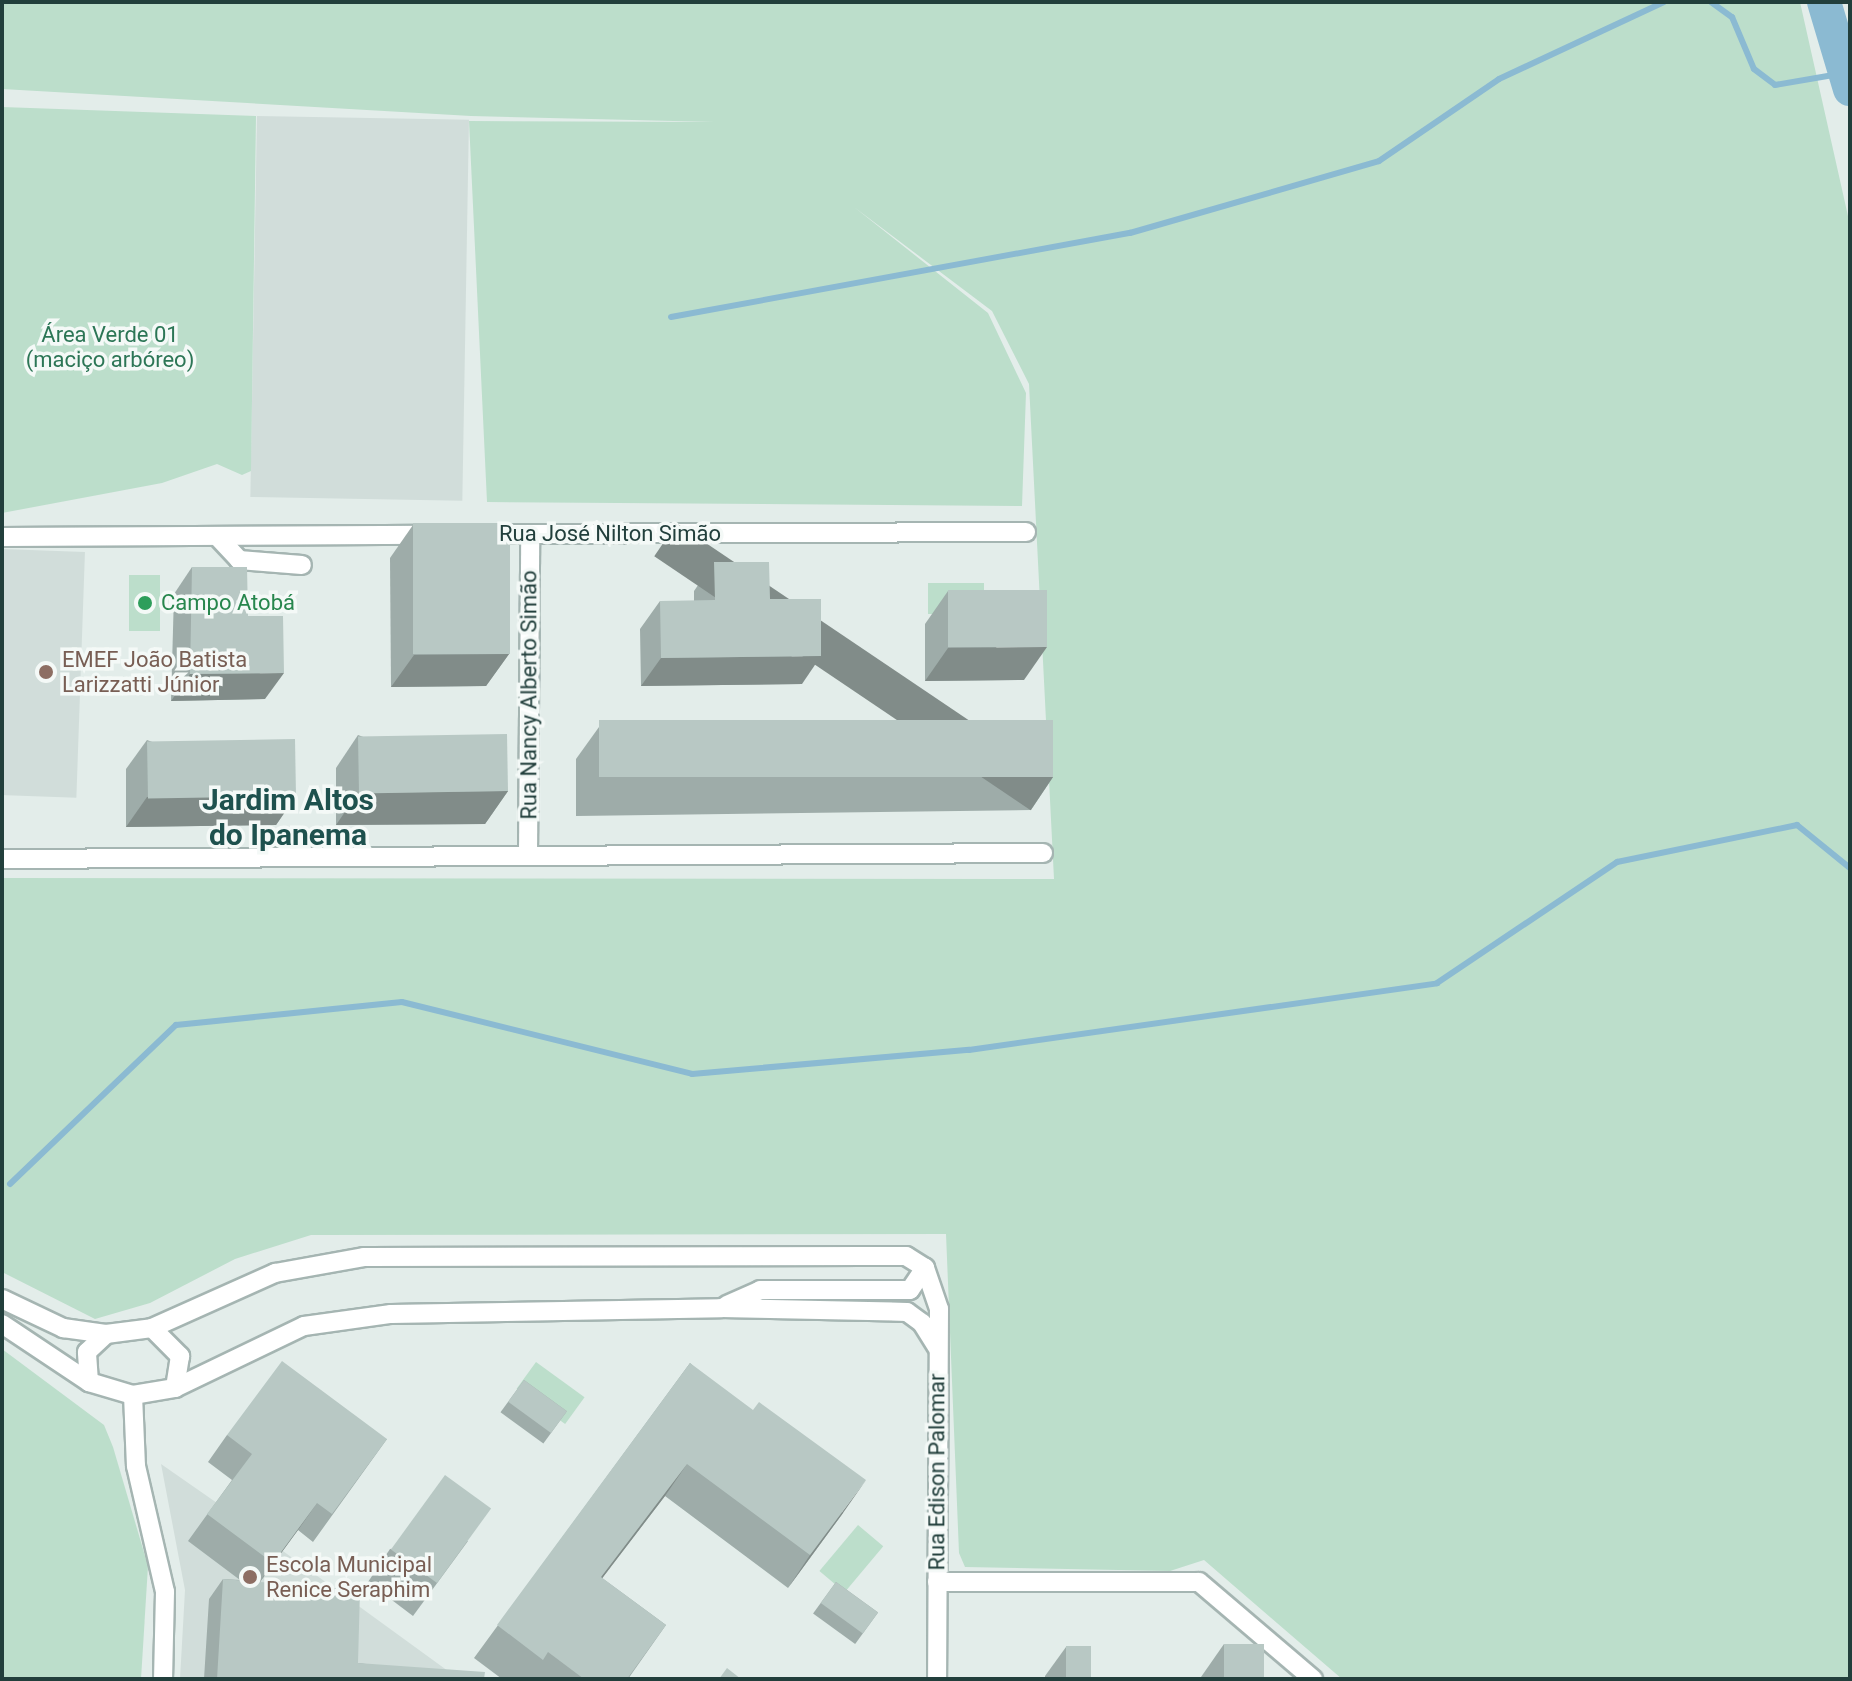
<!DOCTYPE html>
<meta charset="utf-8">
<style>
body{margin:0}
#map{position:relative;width:1852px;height:1681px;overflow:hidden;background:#e3edea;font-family:Roboto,sans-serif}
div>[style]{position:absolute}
.built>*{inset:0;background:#d1ddda;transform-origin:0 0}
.green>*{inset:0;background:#bcdecb;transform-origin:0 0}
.stream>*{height:6px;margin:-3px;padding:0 3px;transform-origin:3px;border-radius:3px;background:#8bbad2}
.river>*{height:34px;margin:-17px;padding:0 17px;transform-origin:17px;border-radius:17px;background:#8bbad2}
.roads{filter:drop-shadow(2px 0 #a5b5b2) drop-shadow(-2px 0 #a5b5b2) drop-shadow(0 2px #a5b5b2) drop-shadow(0 -2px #a5b5b2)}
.minor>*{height:18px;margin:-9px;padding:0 9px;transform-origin:9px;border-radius:9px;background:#fff}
.wall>*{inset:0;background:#9eaca9;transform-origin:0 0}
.shaded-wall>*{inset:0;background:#818c89;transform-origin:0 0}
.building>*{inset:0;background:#b8c8c4;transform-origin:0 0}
.dots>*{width:22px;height:22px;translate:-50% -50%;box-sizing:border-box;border:4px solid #f4f9f7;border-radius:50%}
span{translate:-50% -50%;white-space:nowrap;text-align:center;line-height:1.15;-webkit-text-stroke:7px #f4f9f7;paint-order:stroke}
.park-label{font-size:22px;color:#2c7656}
.street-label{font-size:22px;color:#223f3c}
.leisure-label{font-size:22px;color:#27864d}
.left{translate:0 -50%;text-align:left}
.education-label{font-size:22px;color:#785e54}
.district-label{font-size:30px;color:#1e514e;font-weight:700}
.frame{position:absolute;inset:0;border:4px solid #223f3c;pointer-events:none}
</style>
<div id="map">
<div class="built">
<div style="left:257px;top:116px;width:212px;height:381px;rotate:1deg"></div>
<div style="left:2px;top:549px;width:83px;height:246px;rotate:2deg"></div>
<div style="clip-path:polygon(161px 1464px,217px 1503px,459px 1679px,180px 1679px,185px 1590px)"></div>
</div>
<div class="green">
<div style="clip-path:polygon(2px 2px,1800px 2px,1850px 225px,1850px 1679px,1342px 1679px,1204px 1560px,1170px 1571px,965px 1567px,959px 1553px,946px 1234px,311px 1235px,235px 1259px,150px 1303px,95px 1319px,2px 1272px,2px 878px,1054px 879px,1029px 384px,992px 311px,854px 207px,988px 313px,1026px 393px,1022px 506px,487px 502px,469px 121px,715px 122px,471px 116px,2px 89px)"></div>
<div style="clip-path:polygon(2px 107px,256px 116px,251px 471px,242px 475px,217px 464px,162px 483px,2px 513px)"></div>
<div style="left:129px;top:575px;width:31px;height:56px"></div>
<div style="left:928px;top:583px;width:56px;height:31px"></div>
<div style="clip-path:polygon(2px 1349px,104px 1425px,113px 1447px,148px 1566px,141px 1679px,2px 1679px)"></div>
<div style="left:536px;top:1362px;width:60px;height:33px;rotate:36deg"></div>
<div style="left:858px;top:1525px;width:33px;height:60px;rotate:40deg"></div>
</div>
<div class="stream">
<div style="left:1711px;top:2px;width:26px;rotate:36deg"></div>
<div style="left:1732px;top:17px;width:56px;rotate:67.1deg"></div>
<div style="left:1754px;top:69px;width:26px;rotate:37deg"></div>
<div style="left:1775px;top:85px;width:71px;rotate:-9.7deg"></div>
<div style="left:671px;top:317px;width:467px;rotate:-10.4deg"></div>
<div style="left:1130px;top:233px;width:259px;rotate:-16.1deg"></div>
<div style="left:1379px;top:161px;width:145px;rotate:-34.3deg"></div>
<div style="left:1499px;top:79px;width:182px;rotate:-25deg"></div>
<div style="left:10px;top:1184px;width:230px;rotate:-43.8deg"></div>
<div style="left:176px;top:1025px;width:227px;rotate:-5.8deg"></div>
<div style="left:402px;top:1002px;width:299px;rotate:13.9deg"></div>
<div style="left:692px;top:1074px;width:278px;rotate:-5deg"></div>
<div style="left:969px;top:1050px;width:473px;rotate:-8.1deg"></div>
<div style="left:1437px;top:983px;width:217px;rotate:-33.9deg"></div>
<div style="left:1617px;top:862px;width:184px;rotate:-11.6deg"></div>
<div style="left:1797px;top:825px;width:68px;rotate:39.1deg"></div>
</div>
<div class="river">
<div style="left:1824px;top:2px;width:91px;rotate:73.4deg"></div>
</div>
<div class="roads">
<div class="minor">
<div style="left:489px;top:534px;width:537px;rotate:-0.21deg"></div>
<div style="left:217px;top:536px;width:33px;rotate:47deg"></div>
<div style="left:239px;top:560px;width:63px;rotate:4.5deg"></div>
<div style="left:2px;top:537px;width:429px;rotate:-0.3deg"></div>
<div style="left:528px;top:856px;width:322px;rotate:-89.6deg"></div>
<div style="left:2px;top:859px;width:1041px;rotate:-0.33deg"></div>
<div style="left:2px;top:1299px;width:68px;rotate:25.4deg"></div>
<div style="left:63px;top:1328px;width:43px;rotate:7.9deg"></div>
<div style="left:106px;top:1334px;width:46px;rotate:-7.4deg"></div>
<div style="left:152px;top:1328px;width:135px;rotate:-24.1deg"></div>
<div style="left:275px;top:1273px;width:90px;rotate:-10.2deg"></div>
<div style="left:364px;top:1257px;width:542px;rotate:-0.11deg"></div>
<div style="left:906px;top:1256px;width:22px;rotate:32deg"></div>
<div style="left:925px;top:1268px;width:43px;rotate:71.1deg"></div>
<div style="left:939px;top:1309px;width:370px;rotate:90.3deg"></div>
<div style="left:727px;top:1305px;width:36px;rotate:-24deg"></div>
<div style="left:760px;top:1290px;width:150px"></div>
<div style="left:910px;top:1290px;width:27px;rotate:-56deg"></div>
<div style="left:2px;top:1324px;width:105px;rotate:33.7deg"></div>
<div style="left:89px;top:1382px;width:46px;rotate:16.5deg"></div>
<div style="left:133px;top:1395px;width:43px;rotate:-9.5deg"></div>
<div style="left:175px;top:1388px;width:143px;rotate:-25.7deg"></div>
<div style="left:304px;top:1326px;width:88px;rotate:-7.9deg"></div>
<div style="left:391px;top:1314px;width:330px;rotate:-1deg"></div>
<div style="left:721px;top:1308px;width:186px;rotate:1.2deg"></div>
<div style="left:907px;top:1312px;width:19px;rotate:36deg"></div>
<div style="left:922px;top:1323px;width:28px;rotate:58deg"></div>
<div style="left:152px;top:1328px;width:40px;rotate:45deg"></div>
<div style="left:180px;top:1356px;width:32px;rotate:99deg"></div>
<div style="left:89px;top:1382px;width:30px;rotate:-94deg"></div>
<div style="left:87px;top:1352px;width:26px;rotate:-43deg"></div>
<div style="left:133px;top:1395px;width:71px;rotate:87.6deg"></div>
<div style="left:136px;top:1466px;width:129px;rotate:77deg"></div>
<div style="left:165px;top:1592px;width:87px;rotate:91.3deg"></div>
<div style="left:937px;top:1582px;width:262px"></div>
<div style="left:1199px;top:1582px;width:150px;rotate:40.4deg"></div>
</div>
</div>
<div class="wall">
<div style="clip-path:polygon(413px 525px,509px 654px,486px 686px,391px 687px,390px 558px)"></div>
<div style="clip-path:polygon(714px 562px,770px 599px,802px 684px,641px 686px,640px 629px,660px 601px,694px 601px,694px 591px)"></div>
<div style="clip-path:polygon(192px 567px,248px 616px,265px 699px,171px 701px,174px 594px)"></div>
<div style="clip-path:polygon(948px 591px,1024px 680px,925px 681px,925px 624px)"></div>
<div style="clip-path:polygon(599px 727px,1053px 777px,1031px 810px,576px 816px,576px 759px)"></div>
<div style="clip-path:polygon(358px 735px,508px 791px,485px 824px,336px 825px,336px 768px)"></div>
<div style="clip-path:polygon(147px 740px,296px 796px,276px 825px,126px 827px,126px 769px)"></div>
<div style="clip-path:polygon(690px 1363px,843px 1513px,788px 1588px,665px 1496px,602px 1578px,666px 1625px,628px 1679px,502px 1679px,474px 1658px)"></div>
<div style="left:524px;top:1380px;width:53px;height:40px;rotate:36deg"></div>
<div style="clip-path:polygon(227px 1435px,387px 1439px,313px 1542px,298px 1530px,260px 1582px,358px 1663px,484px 1679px,204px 1679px,209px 1599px,223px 1579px,240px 1580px,188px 1541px,232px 1480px,208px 1462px)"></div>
<div style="clip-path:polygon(468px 1541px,413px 1616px,368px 1582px,390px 1549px)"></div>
<div style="left:836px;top:1582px;width:52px;height:39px;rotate:36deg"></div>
<div style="clip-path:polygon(1224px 1644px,1265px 1679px,1201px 1679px,1201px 1677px)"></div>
<div style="clip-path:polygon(1066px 1647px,1091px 1679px,1045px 1679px,1045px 1676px)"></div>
</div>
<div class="shaded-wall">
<div style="clip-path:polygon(1047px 647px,1024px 680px,925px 681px,948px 648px)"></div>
<div style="clip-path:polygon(509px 654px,486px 686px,391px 687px,414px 655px)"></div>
<div style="clip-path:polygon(821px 656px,802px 684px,641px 686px,661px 658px)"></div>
<div style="clip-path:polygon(284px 673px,265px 699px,171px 701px,190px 674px)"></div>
<div style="left:1053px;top:777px;width:40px;height:454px;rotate:124deg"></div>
<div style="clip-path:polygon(508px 791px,485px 824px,336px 825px,358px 793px)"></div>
<div style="clip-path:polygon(296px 796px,276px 825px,126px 827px,147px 797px)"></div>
<div style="clip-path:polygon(687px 1464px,665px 1496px,578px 1610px,601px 1577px)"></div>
<div style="clip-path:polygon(866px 1480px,843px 1513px,788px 1588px,810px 1555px)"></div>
<div style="clip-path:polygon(317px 1503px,298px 1530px,254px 1590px,273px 1563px)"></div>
</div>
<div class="building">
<div style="left:510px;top:523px;width:131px;height:97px;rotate:90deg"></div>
<div style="clip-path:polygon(714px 562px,769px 562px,770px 599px,821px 599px,821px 656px,661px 658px,660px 601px,715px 600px)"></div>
<div style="clip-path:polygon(192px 567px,247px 567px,248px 616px,283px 616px,284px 673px,190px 674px)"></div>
<div style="left:1047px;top:590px;width:57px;height:99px;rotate:90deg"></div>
<div style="left:1053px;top:720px;width:57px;height:454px;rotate:90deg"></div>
<div style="left:507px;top:734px;width:57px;height:149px;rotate:89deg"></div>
<div style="left:295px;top:739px;width:57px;height:148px;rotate:89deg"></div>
<div style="clip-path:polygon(282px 1361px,387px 1439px,332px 1514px,317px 1503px,273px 1563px,207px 1514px,252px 1454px,227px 1435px)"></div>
<div style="clip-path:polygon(690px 1363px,753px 1410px,759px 1402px,866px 1480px,810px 1555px,687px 1464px,601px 1577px,666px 1625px,627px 1679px,584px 1679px,548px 1652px,543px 1660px,497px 1625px)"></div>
<div style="left:524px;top:1380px;width:53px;height:27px;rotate:36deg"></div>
<div style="left:445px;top:1475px;width:57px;height:92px;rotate:36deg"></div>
<div style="clip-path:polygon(223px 1579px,360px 1590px,358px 1663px,485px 1672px,484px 1679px,217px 1679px)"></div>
<div style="left:836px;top:1582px;width:52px;height:26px;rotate:36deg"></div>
<div style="left:1224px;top:1644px;width:40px;height:35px"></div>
<div style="left:1091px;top:1646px;width:33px;height:25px;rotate:90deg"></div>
<div style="clip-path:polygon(727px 1668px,741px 1679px,719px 1679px)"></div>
</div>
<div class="dots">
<div style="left:145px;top:603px;background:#2e9e5b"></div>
<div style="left:46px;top:672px;background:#8d6e63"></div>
<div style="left:250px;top:1577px;background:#8d6e63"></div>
</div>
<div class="park-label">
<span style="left:110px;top:347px">Área Verde 01<br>(maciço arbóreo)</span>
</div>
<div class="street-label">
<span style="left:610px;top:534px">Rua José Nilton Simão</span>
<span style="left:529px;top:695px;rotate:-90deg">Rua Nancy Alberto Simão</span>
<span style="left:937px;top:1472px;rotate:-90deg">Rua Edison Palomar</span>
</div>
<div class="leisure-label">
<span class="left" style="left:161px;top:603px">Campo Atobá</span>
</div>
<div class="education-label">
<span class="left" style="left:62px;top:672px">EMEF João Batista<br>Larizzatti Júnior</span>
<span class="left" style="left:266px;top:1577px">Escola Municipal<br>Renice Seraphim</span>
</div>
<div class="district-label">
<span style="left:288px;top:817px">Jardim Altos<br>do Ipanema</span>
</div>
<div class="frame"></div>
</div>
